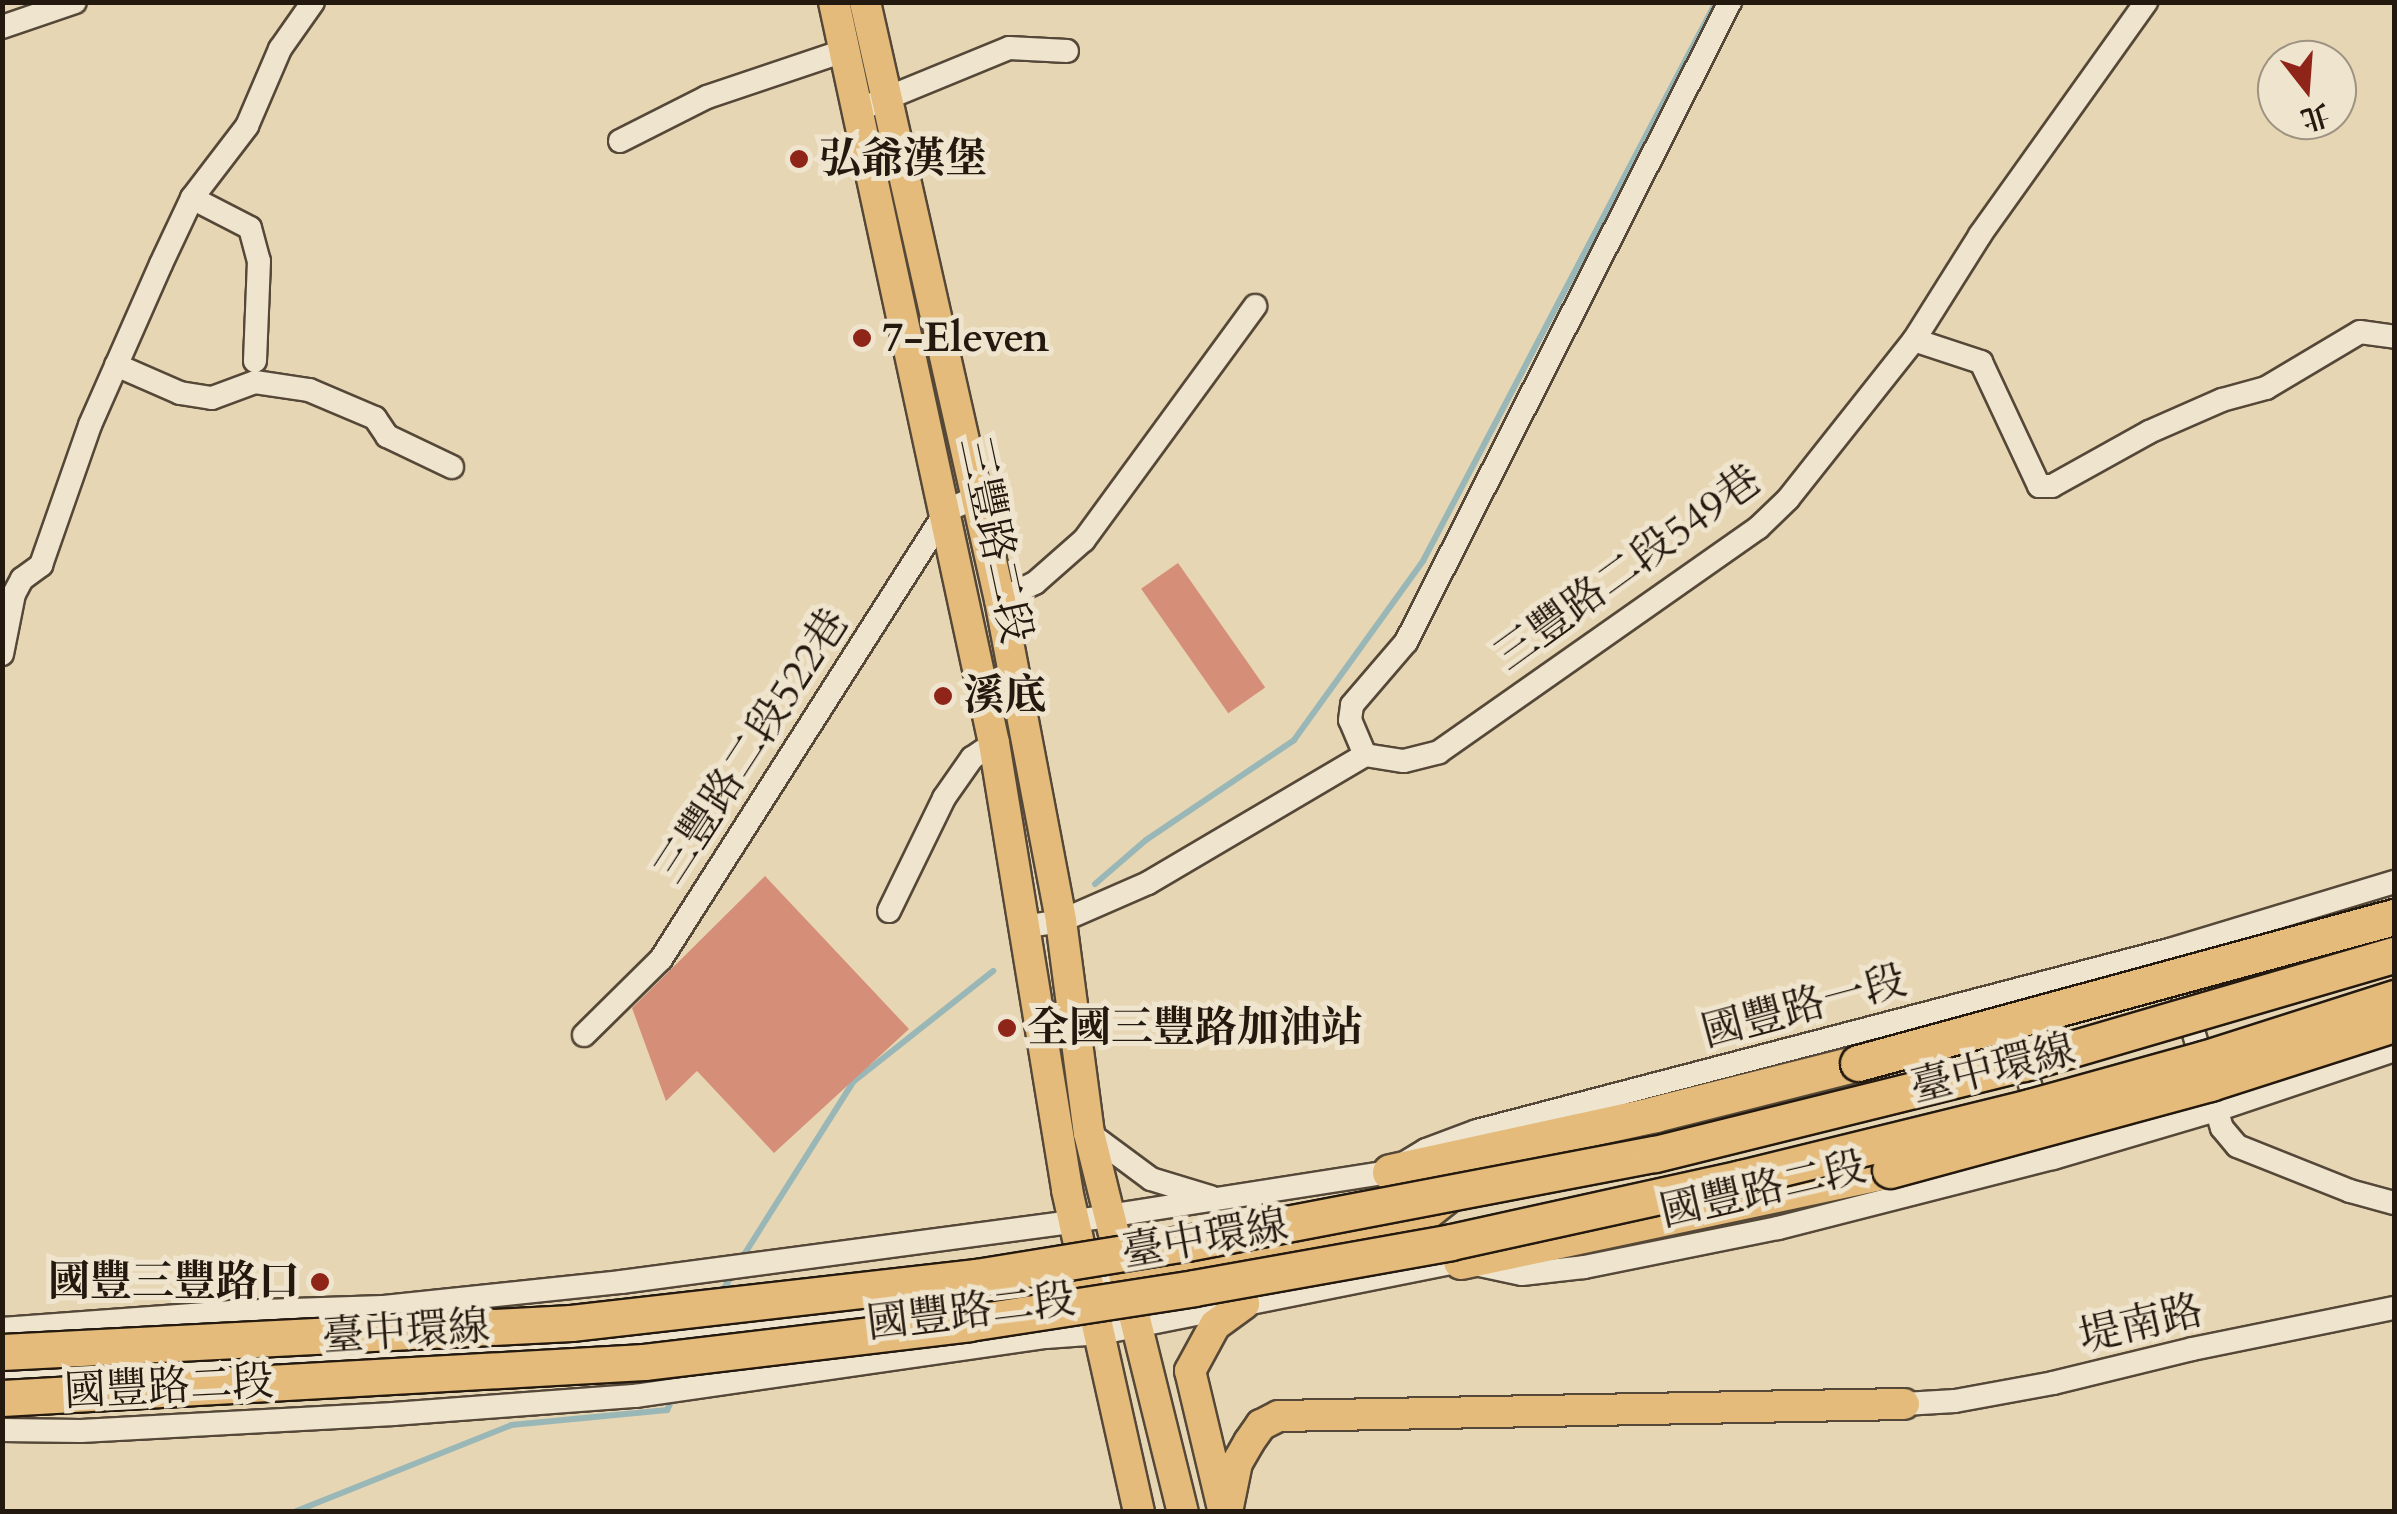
<!DOCTYPE html>
<meta charset="utf-8">
<style>
body{margin:0}
#map{position:relative;width:2397px;height:1514px;overflow:hidden;background:#e7d6b3;font-family:Cardo,"Noto Serif TC",serif}
div>[style]{position:absolute}
.stream>*{height:6px;margin:-3px;padding:0 3px;transform-origin:3px;border-radius:3px;background:#9ab7b7}
.building>*{inset:0;background:#d58f78;transform-origin:0 0}
.roads{filter:drop-shadow(2px 0 #554838) drop-shadow(-2px 0 #554838) drop-shadow(0 2px #554838) drop-shadow(0 -2px #554838)}
.minor>*{height:22px;margin:-11px;padding:0 11px;transform-origin:11px;border-radius:11px;background:#efe4ce}
.major>*{height:30px;margin:-15px;padding:0 15px;transform-origin:15px;border-radius:15px;background:#e4bb7a}
.highway>*{height:35px;margin:-17.5px;padding:0 17.5px;transform-origin:17.5px;border-radius:17.5px;background:#e4bb7a}
.bridges{filter:drop-shadow(2px 0 #24190f) drop-shadow(-2px 0 #24190f) drop-shadow(0 2px #24190f) drop-shadow(0 -2px #24190f)}
.highway-bridge>*{height:35px;margin:-17.5px;padding:0 17.5px;transform-origin:17.5px;border-radius:17.5px;background:#e4bb7a}
.dots>*{width:28px;height:28px;translate:-50% -50%;box-sizing:border-box;border:5px solid #efe4ce;border-radius:50%}
span{translate:-50% -50%;white-space:nowrap;text-align:center;line-height:1.15;-webkit-text-stroke:10px #efe4ce;paint-order:stroke}
.poi-label{font-size:42px;color:#24190f;font-weight:700}
.left{translate:0 -50%;text-align:left}
.right{translate:-100% -50%;text-align:right}
.street-label{font-size:42px;color:#24190f}
.frame{position:absolute;inset:0;border:5px solid #24190f;pointer-events:none}
.north{position:absolute;left:2257px;top:40px;width:100px;height:100px;box-sizing:border-box;background:#efe4ce;border:2px solid #9e9382;border-radius:50%;rotate:163deg;font-size:28px;font-weight:700;line-height:40px;text-align:center;color:#24190f}
.north::after{content:'';display:block;margin:auto;width:35px;height:45px;background:#8f2418;clip-path:polygon(50% 0,100% 100%,50% 72%,0 100%)}
</style>
<div id="map">
<div class="stream">
<div style="left:1095px;top:884px;width:67px;rotate:-40.8deg"></div>
<div style="left:1146px;top:840px;width:179px;rotate:-34deg"></div>
<div style="left:1294px;top:740px;width:221px;rotate:-54.2deg"></div>
<div style="left:1423px;top:561px;width:631px;rotate:-62.34deg"></div>
<div style="left:740px;top:1261px;width:212px;rotate:-57.7deg"></div>
<div style="left:853px;top:1082px;width:179px;rotate:-38.4deg"></div>
<div style="left:720px;top:1295px;width:27px;rotate:-59deg"></div>
<div style="left:294px;top:1512px;width:234px;rotate:-21.8deg"></div>
<div style="left:511px;top:1425px;width:157px;rotate:-5.5deg"></div>
<div style="left:667px;top:1410px;width:13px;rotate:-63deg"></div>
</div>
<div class="building">
<div style="left:1178px;top:563px;width:152px;height:45px;rotate:55deg"></div>
<div style="clip-path:polygon(765px 876px,909px 1029px,774px 1153px,697px 1071px,666px 1101px,632px 1008px)"></div>
</div>
<div class="roads">
<div class="minor">
<div style="left:2px;top:27px;width:77px;rotate:-18.9deg"></div>
<div style="left:858px;top:110px;width:163px;rotate:-22.3deg"></div>
<div style="left:1009px;top:48px;width:58px;rotate:3deg"></div>
<div style="left:620px;top:141px;width:97px;rotate:-26.8deg"></div>
<div style="left:707px;top:97px;width:145px;rotate:-18.6deg"></div>
<div style="left:192px;top:198px;width:65px;rotate:27.3deg"></div>
<div style="left:250px;top:228px;width:34px;rotate:75deg"></div>
<div style="left:259px;top:261px;width:100px;rotate:92.3deg"></div>
<div style="left:1914px;top:340px;width:71px;rotate:18.2deg"></div>
<div style="left:1981px;top:362px;width:137px;rotate:64.9deg"></div>
<div style="left:2039px;top:486px;width:13px"></div>
<div style="left:2052px;top:486px;width:111px;rotate:-29.1deg"></div>
<div style="left:2149px;top:432px;width:80px;rotate:-23.7deg"></div>
<div style="left:2222px;top:400px;width:46px;rotate:-15.3deg"></div>
<div style="left:2266px;top:388px;width:109px;rotate:-30.8deg"></div>
<div style="left:2360px;top:332px;width:34px;rotate:8deg"></div>
<div style="left:116px;top:365px;width:70px;rotate:23.6deg"></div>
<div style="left:180px;top:393px;width:32px;rotate:9deg"></div>
<div style="left:212px;top:398px;width:46px;rotate:-20.4deg"></div>
<div style="left:255px;top:382px;width:55px;rotate:8.4deg"></div>
<div style="left:309px;top:390px;width:72px;rotate:23deg"></div>
<div style="left:375px;top:418px;width:22px;rotate:56deg"></div>
<div style="left:387px;top:436px;width:72px;rotate:25.5deg"></div>
<div style="left:1000px;top:600px;width:39px;rotate:-26deg"></div>
<div style="left:1035px;top:583px;width:65px;rotate:-41.3deg"></div>
<div style="left:1084px;top:540px;width:290px;rotate:-53.8deg"></div>
<div style="left:2px;top:654px;width:61px;rotate:-78.7deg"></div>
<div style="left:14px;top:594px;width:17px;rotate:-62deg"></div>
<div style="left:22px;top:579px;width:24px;rotate:-36deg"></div>
<div style="left:41px;top:565px;width:148px;rotate:-70.7deg"></div>
<div style="left:90px;top:425px;width:176px;rotate:-66.2deg"></div>
<div style="left:161px;top:264px;width:73px;rotate:-64.8deg"></div>
<div style="left:192px;top:198px;width:91px;rotate:-52.6deg"></div>
<div style="left:247px;top:126px;width:84px;rotate:-66.8deg"></div>
<div style="left:280px;top:49px;width:57px;rotate:-54.9deg"></div>
<div style="left:1365px;top:755px;width:38px;rotate:-113deg"></div>
<div style="left:1350px;top:720px;width:15px;rotate:-82deg"></div>
<div style="left:1352px;top:705px;width:83px;rotate:-49.4deg"></div>
<div style="left:1406px;top:642px;width:717px;rotate:-63.15deg"></div>
<div style="left:889px;top:911px;width:126px;rotate:-64deg"></div>
<div style="left:944px;top:798px;width:49px;rotate:-55deg"></div>
<div style="left:972px;top:758px;width:27px;rotate:-34deg"></div>
<div style="left:1023px;top:927px;width:38px;rotate:-9deg"></div>
<div style="left:1061px;top:921px;width:95px;rotate:-23.6deg"></div>
<div style="left:1148px;top:883px;width:252px;rotate:-30.5deg"></div>
<div style="left:1365px;top:755px;width:39px;rotate:9deg"></div>
<div style="left:1404px;top:761px;width:36px;rotate:-14deg"></div>
<div style="left:1439px;top:752px;width:390px;rotate:-35.1deg"></div>
<div style="left:1758px;top:528px;width:42px;rotate:-44deg"></div>
<div style="left:1788px;top:499px;width:203px;rotate:-51.6deg"></div>
<div style="left:1914px;top:340px;width:124px;rotate:-57.8deg"></div>
<div style="left:1980px;top:235px;width:286px;rotate:-54.5deg"></div>
<div style="left:2173px;top:963px;width:172px;rotate:73.5deg"></div>
<div style="left:2222px;top:1128px;width:23px;rotate:50deg"></div>
<div style="left:2237px;top:1146px;width:122px;rotate:21.7deg"></div>
<div style="left:2350px;top:1191px;width:46px;rotate:15.3deg"></div>
<div style="left:2008px;top:1011px;width:109px;rotate:73.4deg"></div>
<div style="left:584px;top:1035px;width:108px;rotate:-44.6deg"></div>
<div style="left:661px;top:959px;width:532px;rotate:-57.5deg"></div>
<div style="left:947px;top:510px;width:34px;rotate:-23deg"></div>
<div style="left:1089px;top:1133px;width:77px;rotate:36.6deg"></div>
<div style="left:1151px;top:1179px;width:62px;rotate:17deg"></div>
<div style="left:2px;top:1329px;width:231px;rotate:-4.2deg"></div>
<div style="left:232px;top:1312px;width:151px;rotate:-1.9deg"></div>
<div style="left:383px;top:1307px;width:239px;rotate:-6deg"></div>
<div style="left:621px;top:1282px;width:459px;rotate:-7.6deg"></div>
<div style="left:1076px;top:1221px;width:318px;rotate:-8.9deg"></div>
<div style="left:1390px;top:1172px;width:42px;rotate:-31.4deg"></div>
<div style="left:1426px;top:1150px;width:54px;rotate:-20.4deg"></div>
<div style="left:1477px;top:1131px;width:715px;rotate:-14.66deg"></div>
<div style="left:2169px;top:950px;width:235px;rotate:-16.8deg"></div>
<div style="left:2px;top:1377px;width:591px;rotate:-3.2deg"></div>
<div style="left:592px;top:1344px;width:367px;rotate:-6.4deg"></div>
<div style="left:957px;top:1303px;width:173px;rotate:-8.3deg"></div>
<div style="left:1904px;top:1404px;width:51px;rotate:-3.4deg"></div>
<div style="left:1955px;top:1401px;width:100px;rotate:-10.4deg"></div>
<div style="left:2053px;top:1383px;width:143px;rotate:-13.7deg"></div>
<div style="left:2192px;top:1349px;width:206px;rotate:-11.5deg"></div>
<div style="left:2px;top:1430px;width:79px;rotate:0.7deg"></div>
<div style="left:81px;top:1431px;width:313px;rotate:-3.1deg"></div>
<div style="left:394px;top:1414px;width:242px;rotate:-4.3deg"></div>
<div style="left:635px;top:1396px;width:415px;rotate:-8.2deg"></div>
<div style="left:1046px;top:1337px;width:55px;rotate:-4.2deg"></div>
<div style="left:1101px;top:1333px;width:367px;rotate:-11.3deg"></div>
<div style="left:1461px;top:1261px;width:62px;rotate:12deg"></div>
<div style="left:1522px;top:1274px;width:62px;rotate:-6.4deg"></div>
<div style="left:1584px;top:1267px;width:198px;rotate:-11.4deg"></div>
<div style="left:1778px;top:1228px;width:284px;rotate:-14.3deg"></div>
<div style="left:2053px;top:1158px;width:173px;rotate:-16.4deg"></div>
<div style="left:2219px;top:1109px;width:185px;rotate:-18.6deg"></div>
</div>
<div class="major">
<div style="left:834px;top:2px;width:758px;rotate:77.82deg"></div>
<div style="left:994px;top:743px;width:453px;rotate:80.7deg"></div>
<div style="left:1067px;top:1190px;width:330px;rotate:77.4deg"></div>
<div style="left:865px;top:2px;width:613px;rotate:77.28deg"></div>
<div style="left:1000px;top:600px;width:327px;rotate:79.2deg"></div>
<div style="left:1061px;top:921px;width:214px;rotate:82.5deg"></div>
<div style="left:1089px;top:1133px;width:390px;rotate:76.1deg"></div>
<div style="left:1223px;top:1509px;width:142px;rotate:-103.4deg"></div>
<div style="left:1190px;top:1371px;width:52px;rotate:-61.5deg"></div>
<div style="left:1215px;top:1325px;width:36px;rotate:-36deg"></div>
<div style="left:1227px;top:1512px;width:50px;rotate:-78.5deg"></div>
<div style="left:1237px;top:1463px;width:24px;rotate:-60deg"></div>
<div style="left:1249px;top:1442px;width:21px;rotate:-55deg"></div>
<div style="left:1261px;top:1425px;width:20px;rotate:-27deg"></div>
<div style="left:1279px;top:1416px;width:625px;rotate:-1.1deg"></div>
</div>
<div class="highway">
<div style="left:1390px;top:1172px;width:271px;rotate:-12.3deg"></div>
<div style="left:1655px;top:1114px;width:209px;rotate:-14.1deg"></div>
<div style="left:1461px;top:1261px;width:439px;rotate:-12deg"></div>
<div style="left:1128px;top:1278px;width:251px;rotate:-10.3deg"></div>
<div style="left:1375px;top:1233px;width:48px;rotate:-20.7deg"></div>
<div style="left:1420px;top:1216px;width:43px;rotate:-38.5deg"></div>
</div>
</div>
<div class="bridges">
<div class="highway-bridge">
<div style="left:1858px;top:1063px;width:556px;rotate:-15.24deg"></div>
<div style="left:1890px;top:1170px;width:332px;rotate:-15.2deg"></div>
<div style="left:2210px;top:1083px;width:193px;rotate:-17.8deg"></div>
<div style="left:2px;top:1352px;width:570px;rotate:-2.92deg"></div>
<div style="left:571px;top:1323px;width:408px;rotate:-6.5deg"></div>
<div style="left:976px;top:1277px;width:214px;rotate:-9.2deg"></div>
<div style="left:1187px;top:1243px;width:476px;rotate:-10.8deg"></div>
<div style="left:1655px;top:1154px;width:380px;rotate:-13.9deg"></div>
<div style="left:2024px;top:1063px;width:385px;rotate:-16.3deg"></div>
<div style="left:2px;top:1398px;width:643px;rotate:-3.21deg"></div>
<div style="left:644px;top:1362px;width:327px;rotate:-6.8deg"></div>
<div style="left:969px;top:1323px;width:228px;rotate:-8.8deg"></div>
<div style="left:1194px;top:1288px;width:261px;rotate:-10.1deg"></div>
<div style="left:1451px;top:1242px;width:297px;rotate:-12.4deg"></div>
<div style="left:1741px;top:1178px;width:298px;rotate:-13.8deg"></div>
<div style="left:2030px;top:1107px;width:180px;rotate:-15.5deg"></div>
<div style="left:2203px;top:1059px;width:201px;rotate:-17.7deg"></div>
</div>
</div>
<div class="dots">
<div style="left:799px;top:159px;background:#8f2418"></div>
<div style="left:862px;top:338px;background:#8f2418"></div>
<div style="left:943px;top:696px;background:#8f2418"></div>
<div style="left:1007px;top:1028px;background:#8f2418"></div>
<div style="left:320px;top:1282px;background:#8f2418"></div>
</div>
<div class="poi-label">
<span class="left" style="left:819px;top:159px">弘爺漢堡</span>
<span class="left" style="left:882px;top:338px">7-Eleven</span>
<span class="left" style="left:963px;top:696px">溪底</span>
<span class="left" style="left:1027px;top:1028px">全國三豐路加油站</span>
<span class="right" style="left:300px;top:1282px">國豐三豐路口</span>
</div>
<div class="street-label">
<span style="left:995px;top:540px;rotate:78deg">三豐路二段</span>
<span style="left:1628px;top:568px;rotate:-36deg">三豐路二段549巷</span>
<span style="left:752px;top:746px;rotate:-57deg">三豐路二段522巷</span>
<span style="left:1804px;top:1007px;rotate:-15deg">國豐路一段</span>
<span style="left:1993px;top:1069px;rotate:-14deg">臺中環線</span>
<span style="left:1763px;top:1190px;rotate:-13deg">國豐路二段</span>
<span style="left:1205px;top:1239px;rotate:-10deg">臺中環線</span>
<span style="left:971px;top:1312px;rotate:-7deg">國豐路二段</span>
<span style="left:2141px;top:1324px;rotate:-13deg">堤南路</span>
<span style="left:406px;top:1332px;rotate:-4deg">臺中環線</span>
<span style="left:169px;top:1387px;rotate:-3deg">國豐路二段</span>
</div>
<div class="frame"></div>
<div class="north">北</div>
</div>
